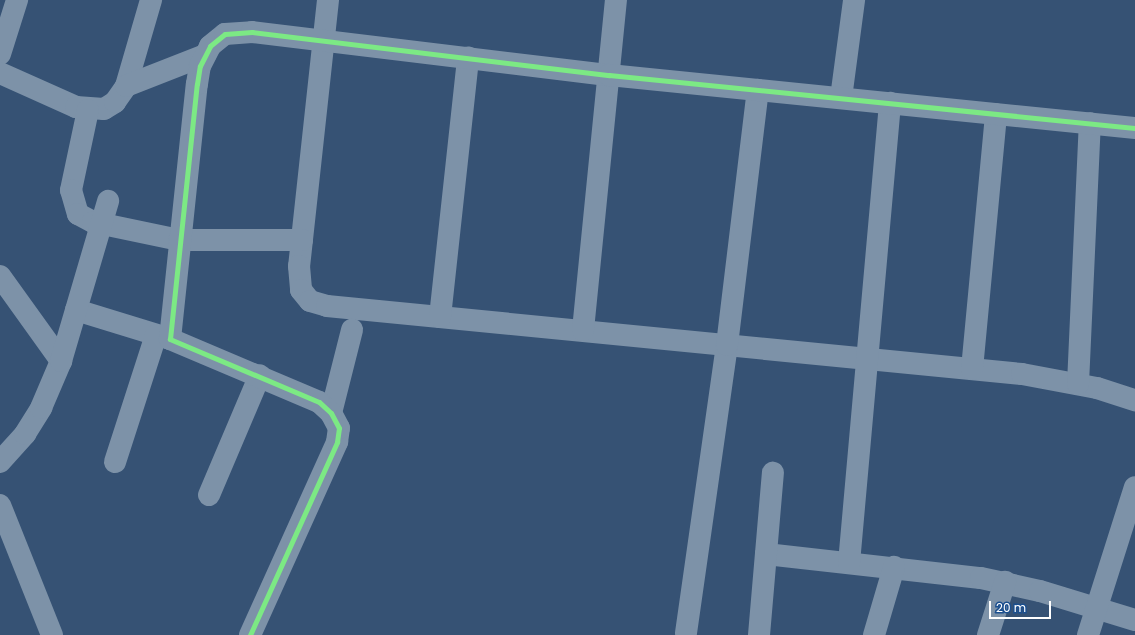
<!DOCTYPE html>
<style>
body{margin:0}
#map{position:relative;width:1135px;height:635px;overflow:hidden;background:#365274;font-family:Poppins,sans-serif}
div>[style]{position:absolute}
.street>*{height:22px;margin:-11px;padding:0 11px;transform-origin:11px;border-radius:11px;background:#7d92a8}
.cycleway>*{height:5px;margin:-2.5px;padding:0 2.5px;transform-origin:2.5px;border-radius:2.5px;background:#7ce984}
span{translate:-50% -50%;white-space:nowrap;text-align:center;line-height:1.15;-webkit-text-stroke:3.5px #1b4f8f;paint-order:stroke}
.scale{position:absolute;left:989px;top:601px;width:62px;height:18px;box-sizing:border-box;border:2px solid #fff;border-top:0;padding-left:5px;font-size:12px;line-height:14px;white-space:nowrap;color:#fff;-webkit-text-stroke:3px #1b4f8f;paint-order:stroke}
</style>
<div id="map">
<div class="street">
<div style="left:328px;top:0;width:268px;rotate:96.2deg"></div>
<div style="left:299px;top:266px;width:24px;rotate:85deg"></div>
<div style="left:301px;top:290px;width:14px;rotate:51deg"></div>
<div style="left:310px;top:301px;width:18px;rotate:16deg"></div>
<div style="left:327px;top:306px;width:698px;rotate:5.59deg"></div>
<div style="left:1022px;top:374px;width:76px;rotate:10.6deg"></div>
<div style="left:1097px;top:388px;width:40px;rotate:18deg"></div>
<div style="left:0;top:54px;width:57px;rotate:-72.5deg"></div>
<div style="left:0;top:73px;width:83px;rotate:24.1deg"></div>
<div style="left:76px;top:107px;width:28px;rotate:4deg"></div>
<div style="left:104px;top:109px;width:13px;rotate:-32deg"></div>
<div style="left:115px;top:102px;width:19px;rotate:-55deg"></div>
<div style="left:126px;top:86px;width:90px;rotate:-73.8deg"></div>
<div style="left:126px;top:86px;width:85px;rotate:-21.4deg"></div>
<div style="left:841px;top:98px;width:99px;rotate:-82.4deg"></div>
<div style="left:88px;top:110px;width:82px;rotate:102deg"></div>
<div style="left:71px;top:190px;width:25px;rotate:74deg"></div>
<div style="left:78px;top:214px;width:17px;rotate:28deg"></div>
<div style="left:93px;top:222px;width:88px;rotate:11.8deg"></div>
<div style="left:179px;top:240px;width:123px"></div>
<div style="left:0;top:276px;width:105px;rotate:54.3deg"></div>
<div style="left:76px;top:310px;width:98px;rotate:17.1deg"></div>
<div style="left:440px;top:317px;width:261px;rotate:-83.8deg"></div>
<div style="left:583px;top:330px;width:332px;rotate:-84.3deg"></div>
<div style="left:972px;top:369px;width:256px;rotate:-84.6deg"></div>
<div style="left:1078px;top:384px;width:261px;rotate:-87.4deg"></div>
<div style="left:331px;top:413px;width:86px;rotate:-75.8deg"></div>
<div style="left:0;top:462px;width:38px;rotate:-48deg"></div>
<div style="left:25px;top:434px;width:31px;rotate:-58deg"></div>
<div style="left:41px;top:408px;width:51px;rotate:-66.9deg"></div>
<div style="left:61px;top:361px;width:167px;rotate:-73.6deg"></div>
<div style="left:115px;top:462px;width:133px;rotate:-72.1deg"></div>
<div style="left:209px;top:495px;width:130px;rotate:-67deg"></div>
<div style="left:0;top:505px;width:140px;rotate:68.2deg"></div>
<div style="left:766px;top:554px;width:216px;rotate:6.4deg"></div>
<div style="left:981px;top:578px;width:60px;rotate:12.4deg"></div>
<div style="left:1040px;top:591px;width:99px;rotate:17deg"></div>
<div style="left:849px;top:563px;width:462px;rotate:-84.9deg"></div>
<div style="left:686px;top:633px;width:291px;rotate:-81.9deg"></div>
<div style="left:727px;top:345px;width:257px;rotate:-83.1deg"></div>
<div style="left:250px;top:635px;width:212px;rotate:-65.7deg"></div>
<div style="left:337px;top:442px;width:14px;rotate:-82deg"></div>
<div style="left:339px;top:428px;width:17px;rotate:-118deg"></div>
<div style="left:331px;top:413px;width:16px;rotate:-137deg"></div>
<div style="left:319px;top:402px;width:162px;rotate:-157.1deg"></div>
<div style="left:170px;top:339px;width:256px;rotate:-84deg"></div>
<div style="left:197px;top:84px;width:18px;rotate:-81deg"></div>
<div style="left:200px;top:66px;width:22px;rotate:-63deg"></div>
<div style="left:210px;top:46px;width:19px;rotate:-39deg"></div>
<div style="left:225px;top:34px;width:27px;rotate:-4deg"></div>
<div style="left:252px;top:32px;width:360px;rotate:6.9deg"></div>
<div style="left:609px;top:75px;width:529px;rotate:5.75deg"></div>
<div style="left:759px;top:635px;width:163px;rotate:-85.1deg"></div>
<div style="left:874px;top:635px;width:71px;rotate:-73.6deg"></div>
<div style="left:988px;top:635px;width:56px;rotate:-72.2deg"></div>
<div style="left:1088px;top:635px;width:155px;rotate:-72.4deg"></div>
</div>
<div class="cycleway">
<div style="left:250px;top:635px;width:212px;rotate:-65.7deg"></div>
<div style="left:337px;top:442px;width:14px;rotate:-82deg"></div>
<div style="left:339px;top:428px;width:17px;rotate:-118deg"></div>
<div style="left:331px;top:413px;width:16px;rotate:-137deg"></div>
<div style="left:319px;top:402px;width:162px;rotate:-157.1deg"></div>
<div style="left:170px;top:339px;width:256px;rotate:-84deg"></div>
<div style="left:197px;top:84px;width:18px;rotate:-81deg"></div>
<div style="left:200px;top:66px;width:22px;rotate:-63deg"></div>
<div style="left:210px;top:46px;width:19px;rotate:-39deg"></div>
<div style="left:225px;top:34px;width:27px;rotate:-4deg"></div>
<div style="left:252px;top:32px;width:360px;rotate:6.9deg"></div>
<div style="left:609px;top:75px;width:529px;rotate:5.75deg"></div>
</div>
<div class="scale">20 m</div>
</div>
